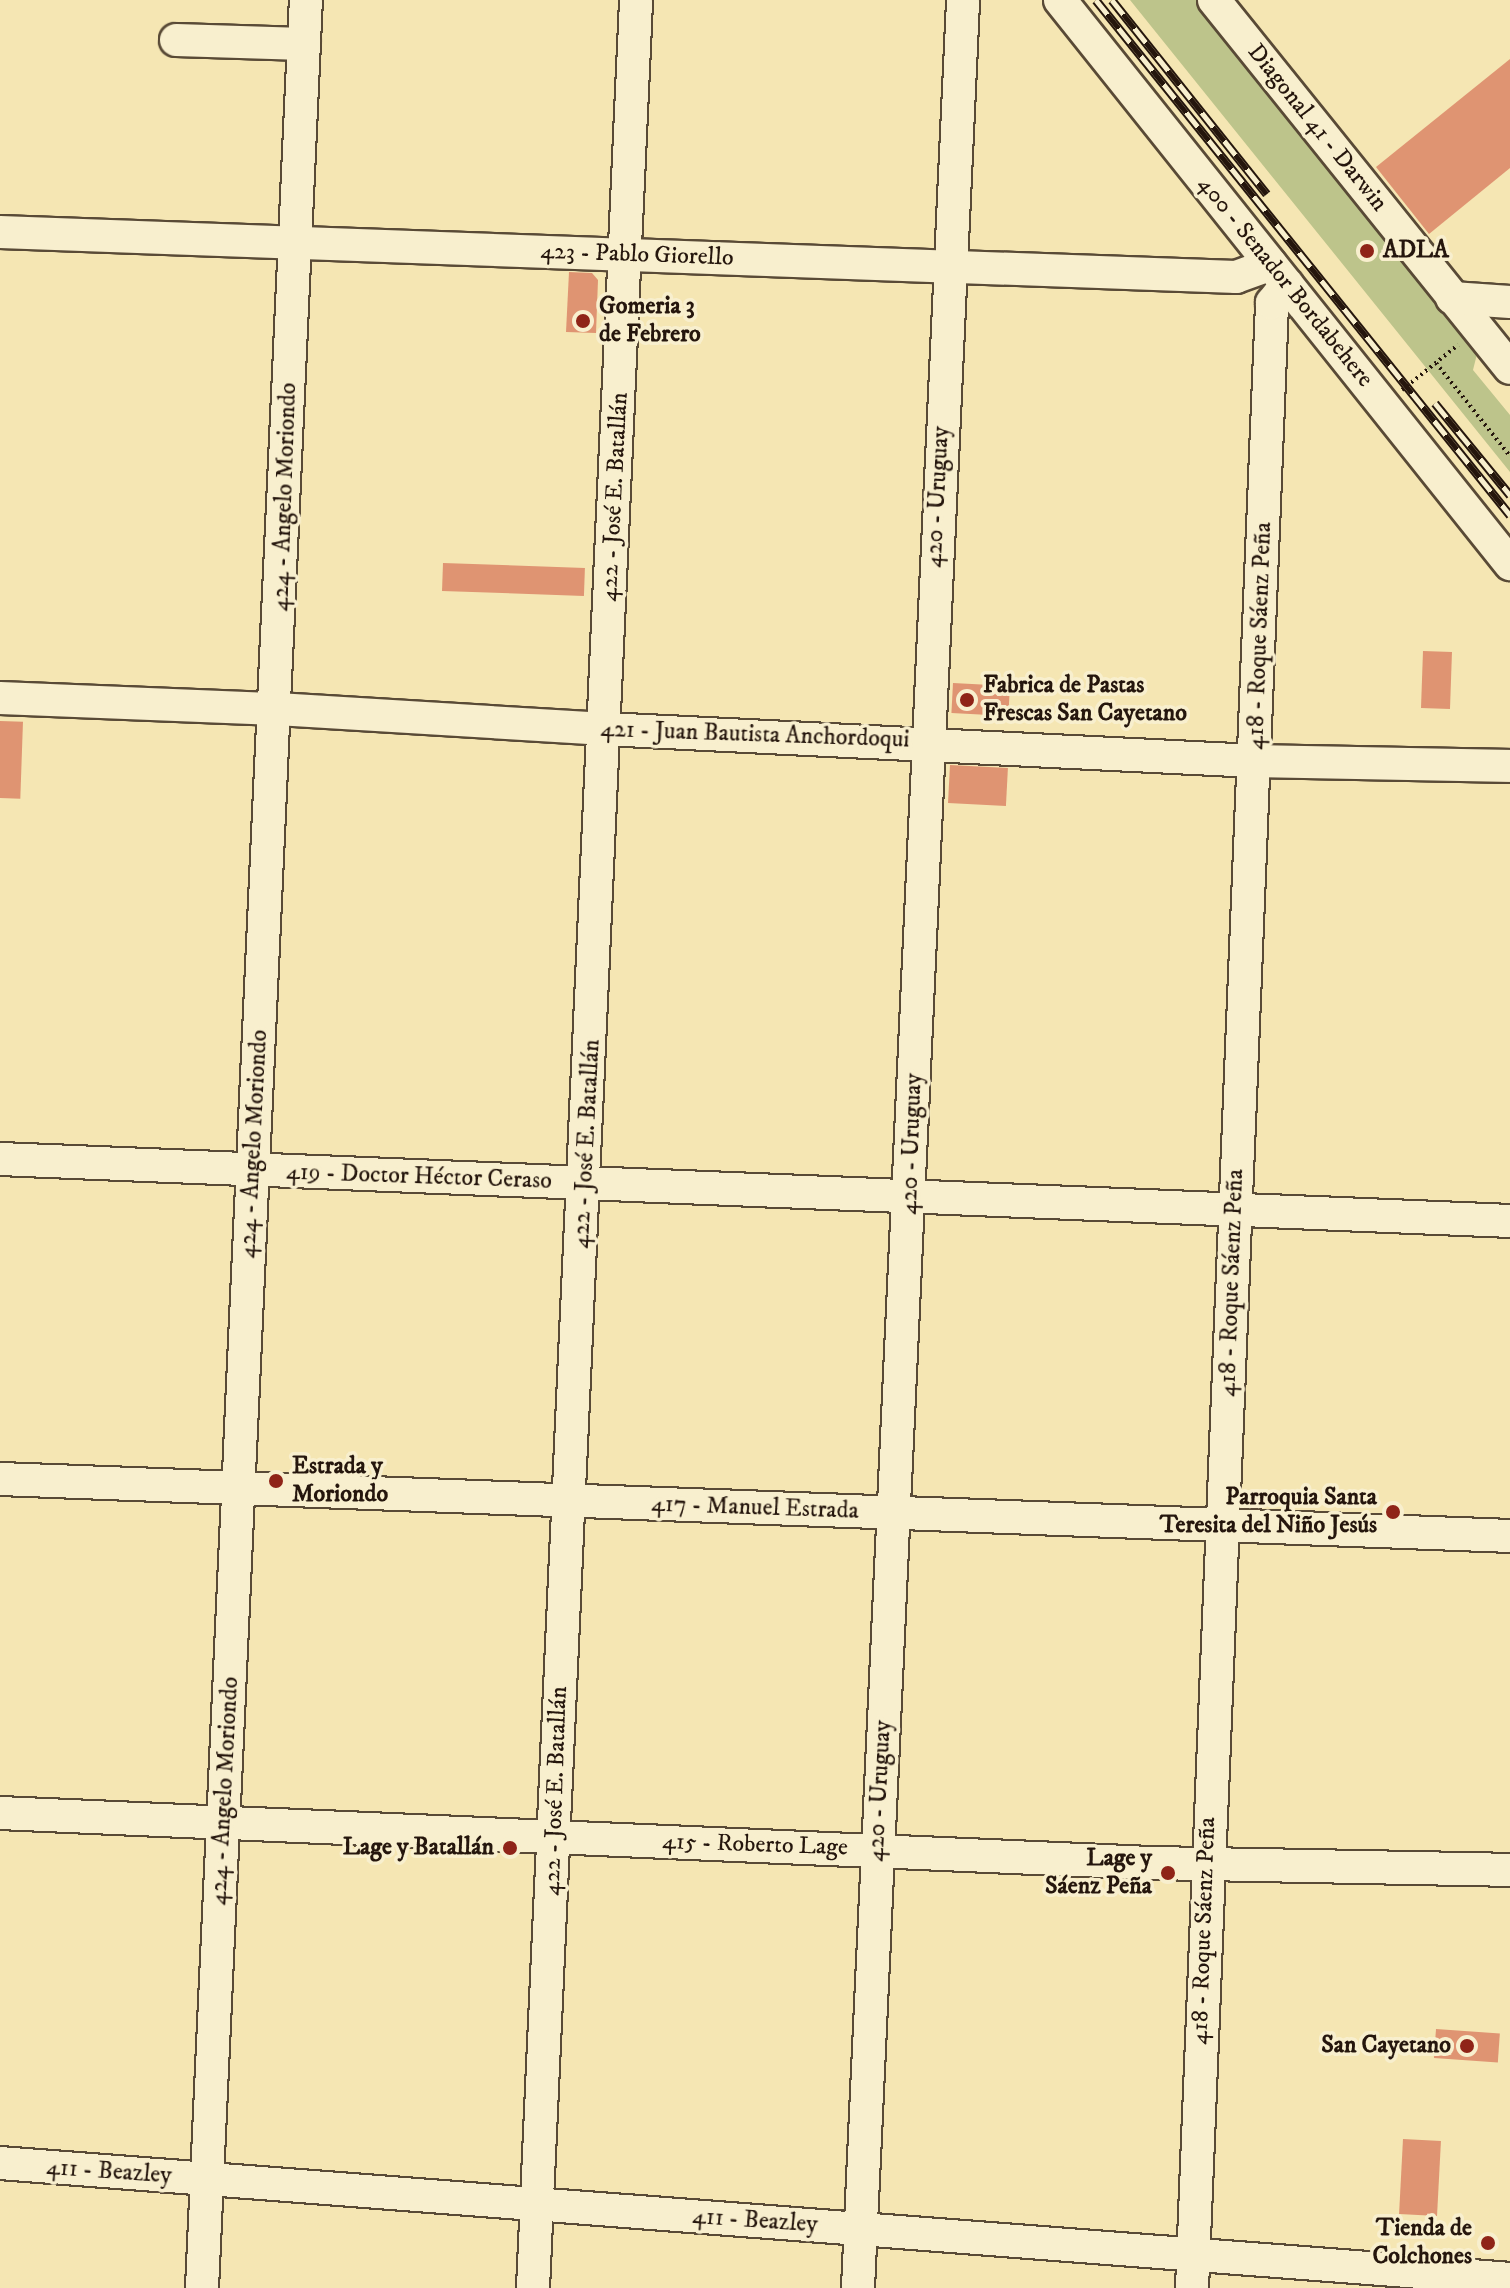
<!DOCTYPE html>
<meta charset="utf-8">
<style>
body{margin:0}
#map{position:relative;width:1510px;height:2288px;overflow:hidden;background:#f5e6b3;font-family:"IM FELL DW Pica",serif}
div>[style]{position:absolute}
.green>*{inset:0;background:#bdc48b}
.building>*{inset:0;background:#df9472;transform-origin:0 0}
.path>*{height:4px;margin-top:-2px;transform-origin:0;background:repeating-linear-gradient(90deg,#25160d 0 2px,transparent 0 6px)}
.roads{filter:drop-shadow(2px 0 #594a36) drop-shadow(-2px 0 #594a36) drop-shadow(0 2px #594a36) drop-shadow(0 -2px #594a36)}
.minor>*{height:32px;margin:-16px;padding:0 16px;transform-origin:16px;border-radius:16px;background:#f8efce}
.rail>*{height:9px;margin-top:-4.5px;transform-origin:0;background:repeating-linear-gradient(90deg,#f8efce 0 18px,#25160d 0 36px);box-sizing:border-box;border-block:2px solid #25160d}
.dots>*{width:22px;height:22px;translate:-50% -50%;box-sizing:border-box;border:4px solid #f8efce;border-radius:50%}
span{translate:-50% -50%;white-space:nowrap;text-align:center;line-height:1.15;-webkit-text-stroke:7px #f8efce;paint-order:stroke}
.street-label{font-size:24px;color:#25160d}
.poi-label{font-size:24px;color:#25160d;font-weight:700}
.left{translate:0 -50%;text-align:left}
.right{translate:-100% -50%;text-align:right}
</style>
<div id="map">
<div class="green">
<div style="clip-path:polygon(1130px 0,1198px 0,1479px 346px,1473px 370px,1510px 415px,1510px 472px)"></div>
</div>
<div class="building">
<div style="clip-path:polygon(1510px 59px,1510px 168px,1429px 234px,1376px 167px)"></div>
<div style="clip-path:polygon(569px 272px,592px 273px,598px 280px,596px 333px,566px 332px)"></div>
<div style="left:443px;top:563px;width:142px;height:28px;rotate:2deg"></div>
<div style="left:1423px;top:651px;width:29px;height:57px;rotate:2deg"></div>
<div style="left:953px;top:683px;width:57px;height:30px;rotate:3deg"></div>
<div style="left:0;top:721px;width:23px;height:77px;rotate:2deg"></div>
<div style="left:950px;top:765px;width:58px;height:38px;rotate:3deg"></div>
<div style="left:1436px;top:2029px;width:64px;height:29px;rotate:4deg"></div>
<div style="left:1403px;top:2139px;width:38px;height:75px;rotate:3deg"></div>
</div>
<div class="path">
<div style="left:1436px;top:363px;width:119px;rotate:51.5deg"></div>
<div style="left:1402px;top:390px;width:72px;rotate:-38.8deg"></div>
</div>
<div class="roads">
<div class="minor">
<div style="left:1060px;top:0;width:722px;rotate:51.41deg"></div>
<div style="left:1214px;top:0;width:472px;rotate:51.2deg"></div>
<div style="left:176px;top:40px;width:128px;rotate:1.8deg"></div>
<div style="left:0;top:232px;width:1237px;rotate:2.09deg"></div>
<div style="left:1236px;top:277px;width:37px;rotate:-20deg"></div>
<div style="left:1452px;top:298px;width:58px;rotate:3.9deg"></div>
<div style="left:0;top:698px;width:277px;rotate:2.3deg"></div>
<div style="left:277px;top:709px;width:329px;rotate:3.5deg"></div>
<div style="left:605px;top:729px;width:651px;rotate:2.82deg"></div>
<div style="left:1255px;top:761px;width:255px;rotate:1.1deg"></div>
<div style="left:0;top:1159px;width:1511px;rotate:2.35deg"></div>
<div style="left:0;top:1479px;width:1511px;rotate:2.16deg"></div>
<div style="left:0;top:1813px;width:1153px;rotate:2.49deg"></div>
<div style="left:1152px;top:1863px;width:358px;rotate:1.1deg"></div>
<div style="left:0;top:2163px;width:1514px;rotate:4.39deg"></div>
<div style="left:202px;top:2288px;width:2290px;rotate:-87.4deg"></div>
<div style="left:533px;top:2288px;width:2290px;rotate:-87.42deg"></div>
<div style="left:858px;top:2288px;width:2290px;rotate:-87.37deg"></div>
<div style="left:1192px;top:2288px;width:1987px;rotate:-87.69deg"></div>
<div style="left:1272px;top:303px;width:24px;rotate:-52deg"></div>
</div>
</div>
<div class="rail">
<div style="left:1096px;top:0;width:661px;rotate:51.2deg"></div>
<div style="left:1112px;top:0;width:248px;rotate:51.4deg"></div>
<div style="left:1435px;top:403px;width:119px;rotate:50.8deg"></div>
</div>
<div class="dots">
<div style="left:1367px;top:251px;background:#8f2418"></div>
<div style="left:583px;top:321px;background:#8f2418"></div>
<div style="left:967px;top:700px;background:#8f2418"></div>
<div style="left:276px;top:1481px;background:#8f2418"></div>
<div style="left:1393px;top:1512px;background:#8f2418"></div>
<div style="left:510px;top:1848px;background:#8f2418"></div>
<div style="left:1168px;top:1873px;background:#8f2418"></div>
<div style="left:1467px;top:2046px;background:#8f2418"></div>
<div style="left:1488px;top:2243px;background:#8f2418"></div>
</div>
<div class="street-label">
<span style="left:1317px;top:128px;rotate:51deg">Diagonal 41 - Darwin</span>
<span style="left:637px;top:255px;rotate:2deg">423 - Pablo Giorello</span>
<span style="left:1285px;top:282px;rotate:51deg">400 - Senador Bordabehere</span>
<span style="left:285px;top:497px;rotate:-88deg">424 - Angelo Moriondo</span>
<span style="left:615px;top:497px;rotate:-87deg">422 - José E. Batallán</span>
<span style="left:938px;top:497px;rotate:-87deg">420 - Uruguay</span>
<span style="left:1260px;top:636px;rotate:-88deg">418 - Roque Sáenz Peña</span>
<span style="left:755px;top:735px;rotate:2deg">421 - Juan Bautista Anchordoqui</span>
<span style="left:254px;top:1144px;rotate:-87deg">424 - Angelo Moriondo</span>
<span style="left:587px;top:1144px;rotate:-87deg">422 - José E. Batallán</span>
<span style="left:912px;top:1144px;rotate:-88deg">420 - Uruguay</span>
<span style="left:419px;top:1177px;rotate:2deg">419 - Doctor Héctor Ceraso</span>
<span style="left:1232px;top:1283px;rotate:-88deg">418 - Roque Sáenz Peña</span>
<span style="left:755px;top:1508px;rotate:2deg">417 - Manuel Estrada</span>
<span style="left:225px;top:1791px;rotate:-87deg">424 - Angelo Moriondo</span>
<span style="left:556px;top:1791px;rotate:-88deg">422 - José E. Batallán</span>
<span style="left:880px;top:1791px;rotate:-87deg">420 - Uruguay</span>
<span style="left:755px;top:1845px;rotate:2deg">415 - Roberto Lage</span>
<span style="left:1204px;top:1931px;rotate:-88deg">418 - Roque Sáenz Peña</span>
<span style="left:109px;top:2172px;rotate:4deg">411 - Beazley</span>
<span style="left:755px;top:2221px;rotate:4deg">411 - Beazley</span>
</div>
<div class="poi-label">
<span class="left" style="left:1383px;top:251px">ADLA</span>
<span class="left" style="left:599px;top:321px">Gomeria 3<br>de Febrero</span>
<span class="left" style="left:983px;top:700px">Fabrica de Pastas<br>Frescas San Cayetano</span>
<span class="left" style="left:292px;top:1481px">Estrada y<br>Moriondo</span>
<span class="right" style="left:1377px;top:1512px">Parroquia Santa<br>Teresita del Niño Jesús</span>
<span class="right" style="left:494px;top:1848px">Lage y Batallán</span>
<span class="right" style="left:1152px;top:1873px">Lage y<br>Sáenz Peña</span>
<span class="right" style="left:1451px;top:2046px">San Cayetano</span>
<span class="right" style="left:1472px;top:2243px">Tienda de<br>Colchones</span>
</div>
</div>
